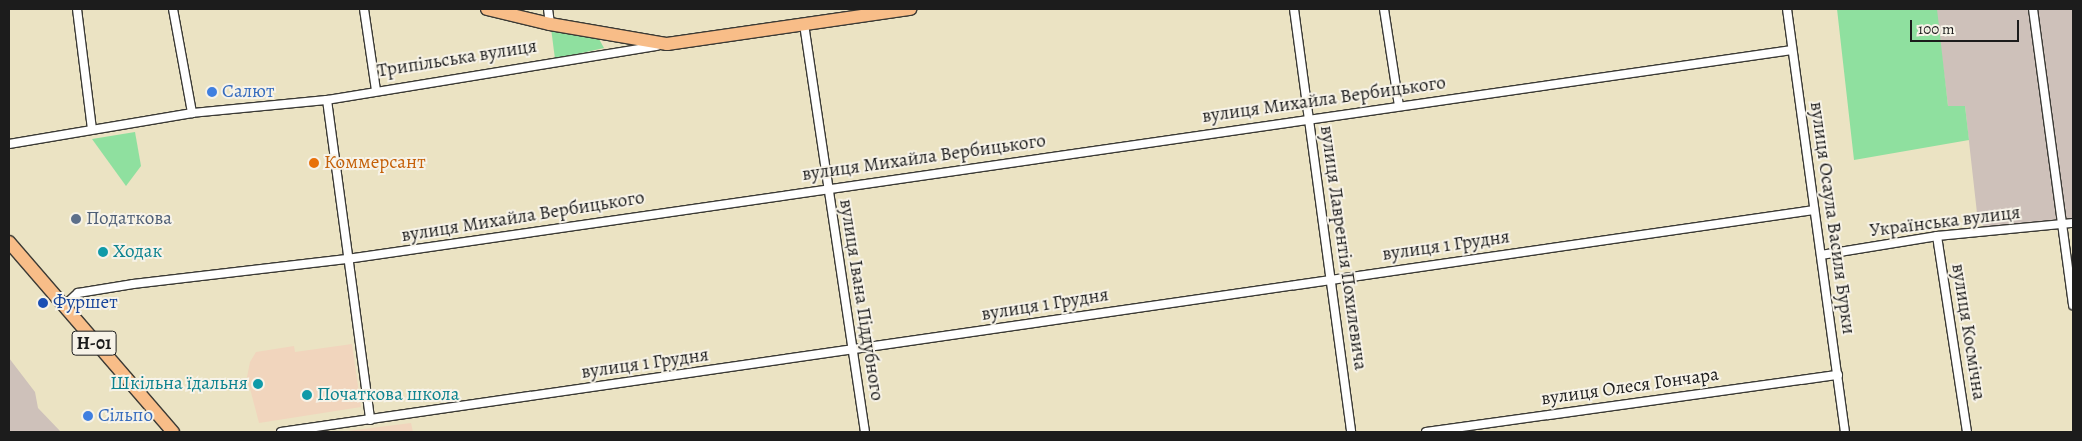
<!DOCTYPE html>
<meta charset="utf-8">
<style>
body{margin:0}
#map{position:relative;width:2082px;height:441px;overflow:hidden;background:#ebe3c3;font-family:Alegreya,serif}
div>[style]{position:absolute}
.built>*{inset:0;background:#f1d5bd}
.industrial>*{inset:0;background:#cec1ba}
.green>*{inset:0;background:#8fe09f}
.roads{filter:drop-shadow(1px 0 #3b3a35) drop-shadow(-1px 0 #3b3a35) drop-shadow(0 1px #3b3a35) drop-shadow(0 -1px #3b3a35)}
.minor>*{height:8px;margin:-4px;padding:0 4px;transform-origin:4px;border-radius:4px;background:#fff}
.primary>*{height:12px;margin:-6px;padding:0 6px;transform-origin:6px;border-radius:6px;background:#f8bd88}
.dots>*{width:14px;height:14px;translate:-50% -50%;box-sizing:border-box;border:2px solid #f7f3e8;border-radius:50%}
span{translate:-50% -50%;white-space:nowrap;text-align:center;line-height:1.15;-webkit-text-stroke:4px #f7f3e8;paint-order:stroke}
.shield-label span{padding:1px 4px;background:#f7f3e8;border:1px solid;border-radius:4px;-webkit-text-stroke-width:0}
.shield-label{font-size:18px;color:#1c1c1c;font-weight:700}
.street-label{font-size:19px;color:#1c1c1c}
.shop-label{font-size:19px;color:#366cbe}
.left{translate:0 -50%;text-align:left}
.food-label{font-size:19px;color:#c56008}
.service-label{font-size:19px;color:#4e5e75}
.culture-label{font-size:19px;color:#0d838f}
.right{translate:-100% -50%;text-align:right}
.transit-label{font-size:19px;color:#164399}
.frame{position:absolute;inset:0;border:10px solid #1c1c1c;pointer-events:none}
.scale{position:absolute;left:1910px;top:20px;width:109px;height:22px;box-sizing:border-box;border:2px solid #1c1c1c;border-top:0;padding-left:6px;font-size:15px;line-height:18px;white-space:nowrap;color:#1c1c1c;-webkit-text-stroke:4px #f7f3e8;paint-order:stroke}
</style>
<div id="map">
<div class="built">
<div style="clip-path:polygon(352px 344px,361px 407px,259px 423px,247px 377px,250px 362px,256px 352px,294px 346px,295px 352px)"></div>
<div style="clip-path:polygon(411px 423px,413px 432px,339px 432px)"></div>
</div>
<div class="industrial">
<div style="clip-path:polygon(1936px 9px,2073px 9px,2073px 218px,1987px 228px,1978px 222px,1965px 106px,1948px 106px)"></div>
<div style="clip-path:polygon(9px 358px,35px 392px,38px 408px,61px 432px,9px 432px)"></div>
</div>
<div class="green">
<div style="clip-path:polygon(1837px 9px,1937px 9px,1948px 106px,1965px 106px,1969px 140px,1854px 160px)"></div>
<div style="clip-path:polygon(551px 28px,599px 39px,604px 48px,555px 59px)"></div>
<div style="clip-path:polygon(135px 132px,141px 166px,126px 186px,92px 139px)"></div>
</div>
<div class="roads">
<div class="minor">
<div style="left:77px;top:9px;width:121px;rotate:82.9deg"></div>
<div style="left:173px;top:9px;width:106px;rotate:79.6deg"></div>
<div style="left:364px;top:9px;width:82px;rotate:81.6deg"></div>
<div style="left:548px;top:9px;width:15px;rotate:82deg"></div>
<div style="left:1294px;top:9px;width:427px;rotate:82.3deg"></div>
<div style="left:1384px;top:9px;width:98px;rotate:81.2deg"></div>
<div style="left:1787px;top:9px;width:427px;rotate:82.2deg"></div>
<div style="left:2033px;top:9px;width:299px;rotate:82.3deg"></div>
<div style="left:804px;top:24px;width:413px;rotate:81.5deg"></div>
<div style="left:327px;top:100px;width:323px;rotate:82.3deg"></div>
<div style="left:9px;top:144px;width:186px;rotate:-9.6deg"></div>
<div style="left:192px;top:113px;width:136px;rotate:-5.5deg"></div>
<div style="left:327px;top:100px;width:334px;rotate:-9.3deg"></div>
<div style="left:1937px;top:236px;width:198px;rotate:81.3deg"></div>
<div style="left:1821px;top:255px;width:118px;rotate:-9.3deg"></div>
<div style="left:1937px;top:236px;width:137px;rotate:-5.5deg"></div>
<div style="left:64px;top:306px;width:19px;rotate:-43deg"></div>
<div style="left:78px;top:293px;width:56px;rotate:-9.3deg"></div>
<div style="left:133px;top:284px;width:215px;rotate:-6.7deg"></div>
<div style="left:347px;top:259px;width:1460px;rotate:-8.23deg"></div>
<div style="left:281px;top:432px;width:1549px;rotate:-8.24deg"></div>
<div style="left:1426px;top:432px;width:416px;rotate:-7.9deg"></div>
</div>
<div class="primary">
<div style="left:487px;top:9px;width:65px;rotate:13.4deg"></div>
<div style="left:550px;top:24px;width:119px;rotate:9.7deg"></div>
<div style="left:667px;top:44px;width:246px;rotate:-8.2deg"></div>
<div style="left:9px;top:242px;width:251px;rotate:49.2deg"></div>
</div>
</div>
<div class="dots">
<div style="left:212px;top:92px;background:#3f7fe0"></div>
<div style="left:314px;top:163px;background:#e8710a"></div>
<div style="left:76px;top:219px;background:#5c6f8a"></div>
<div style="left:103px;top:252px;background:#0f9aa8"></div>
<div style="left:43px;top:303px;background:#1a4fb4"></div>
<div style="left:258px;top:384px;background:#0f9aa8"></div>
<div style="left:307px;top:395px;background:#0f9aa8"></div>
<div style="left:88px;top:416px;background:#3f7fe0"></div>
</div>
<div class="shield-label">
<span style="left:94px;top:343px">Н-01</span>
</div>
<div class="street-label">
<span style="left:457px;top:59px;rotate:-9deg">Трипільська вулиця</span>
<span style="left:1324px;top:100px;rotate:-8deg">вулиця Михайла Вербицького</span>
<span style="left:924px;top:158px;rotate:-8deg">вулиця Михайла Вербицького</span>
<span style="left:523px;top:217px;rotate:-9deg">вулиця Михайла Вербицького</span>
<span style="left:1832px;top:218px;rotate:82deg">вулиця Осаула Василя Бурки</span>
<span style="left:1945px;top:222px;rotate:-7deg">Українська вулиця</span>
<span style="left:1446px;top:246px;rotate:-8deg">вулиця 1 Грудня</span>
<span style="left:1343px;top:248px;rotate:82deg">вулиця Лаврентія Похилевича</span>
<span style="left:861px;top:300px;rotate:81deg">вулиця Івана Піддубного</span>
<span style="left:1045px;top:305px;rotate:-9deg">вулиця 1 Грудня</span>
<span style="left:1968px;top:332px;rotate:81deg">вулиця Космічна</span>
<span style="left:645px;top:364px;rotate:-8deg">вулиця 1 Грудня</span>
<span style="left:1630px;top:387px;rotate:-8deg">вулиця Олеся Гончара</span>
</div>
<div class="shop-label">
<span class="left" style="left:222px;top:92px">Салют</span>
<span class="left" style="left:98px;top:416px">Сільпо</span>
</div>
<div class="food-label">
<span class="left" style="left:324px;top:163px">Коммерсант</span>
</div>
<div class="service-label">
<span class="left" style="left:86px;top:219px">Податкова</span>
</div>
<div class="culture-label">
<span class="left" style="left:113px;top:252px">Ходак</span>
<span class="right" style="left:248px;top:384px">Шкільна їдальня</span>
<span class="left" style="left:317px;top:395px">Початкова школа</span>
</div>
<div class="transit-label">
<span class="left" style="left:53px;top:303px">Фуршет</span>
</div>
<div class="frame"></div>
<div class="scale">100 m</div>
</div>
